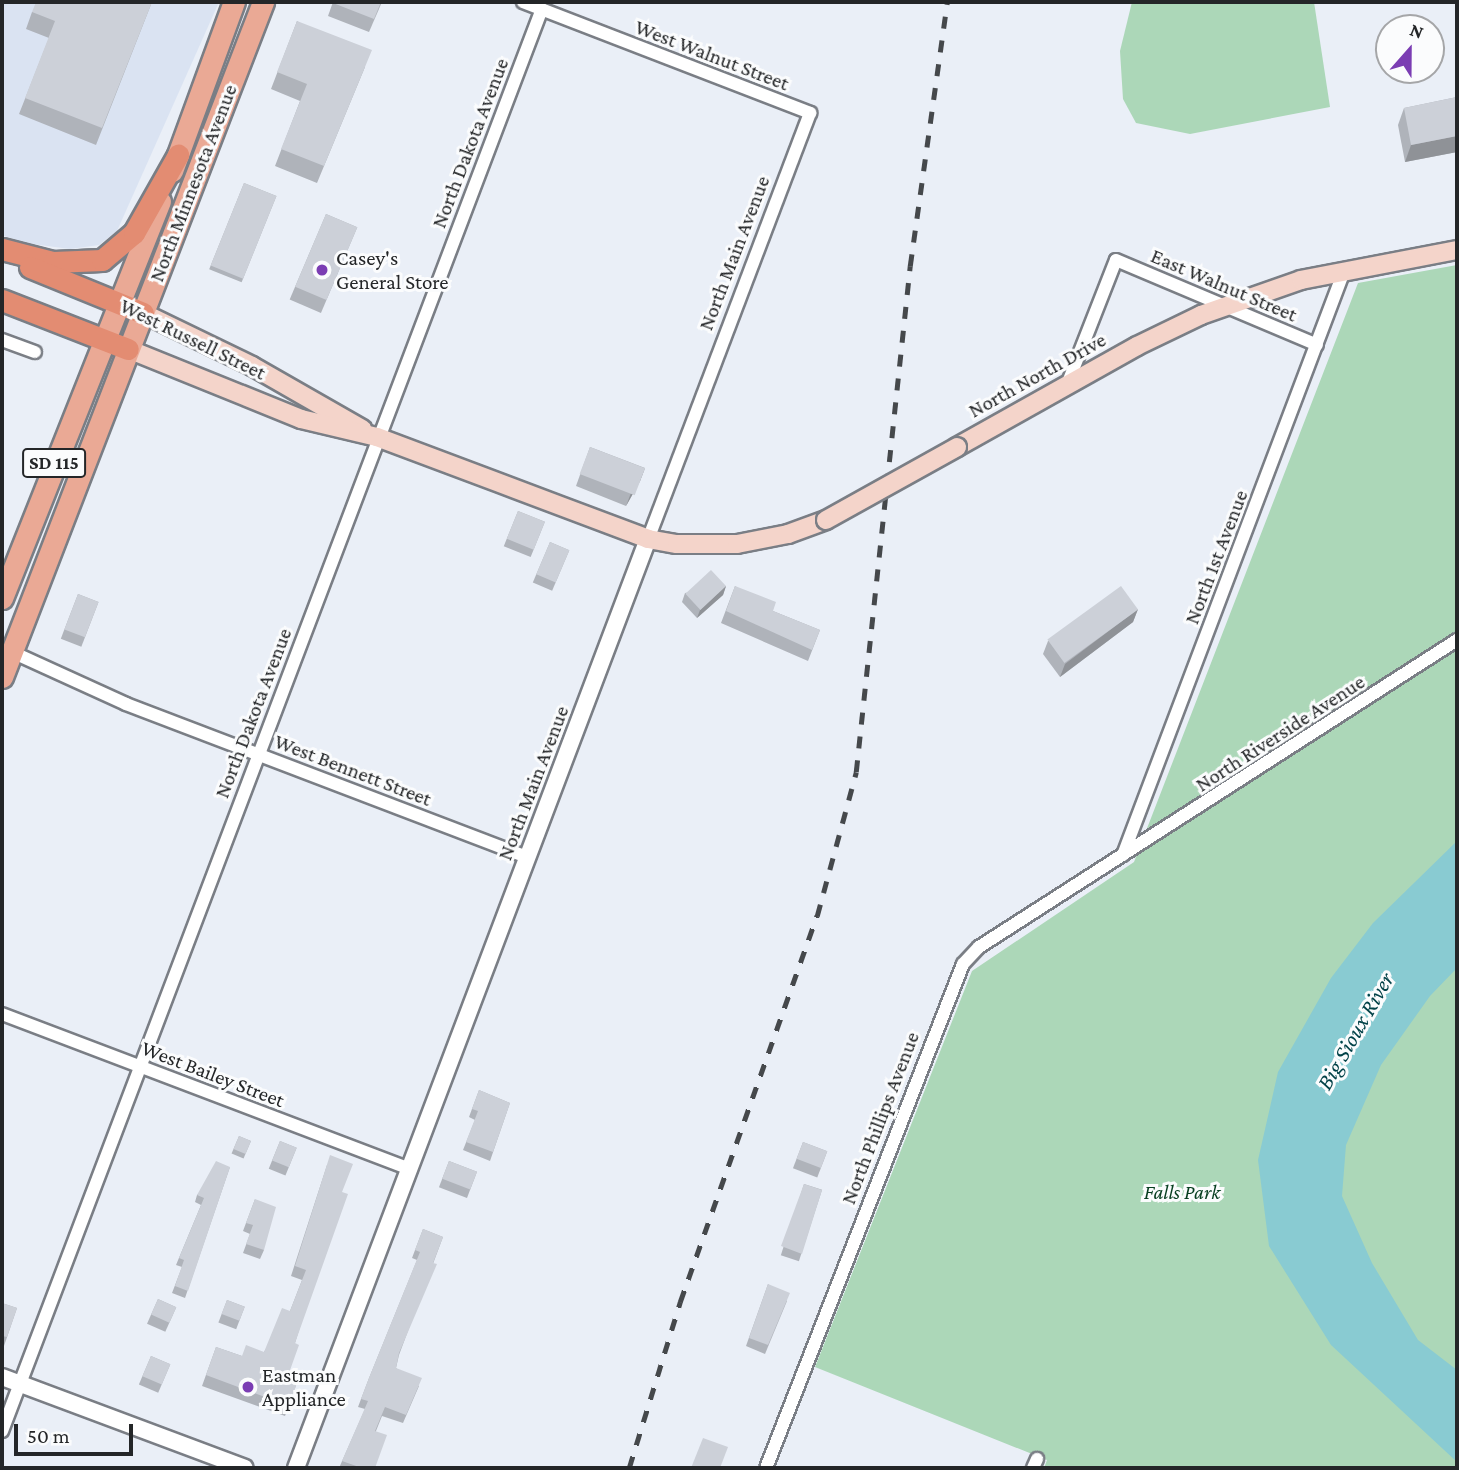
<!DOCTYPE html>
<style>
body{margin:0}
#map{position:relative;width:1459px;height:1470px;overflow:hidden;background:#eaeff7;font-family:"Crimson Pro",serif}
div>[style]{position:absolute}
.built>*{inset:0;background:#dae3f2}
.green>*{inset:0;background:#acd7b8}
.water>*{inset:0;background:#89cbd2}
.roads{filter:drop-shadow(2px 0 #7a7e85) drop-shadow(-2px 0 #7a7e85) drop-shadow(0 2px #7a7e85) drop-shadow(0 -2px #7a7e85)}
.minor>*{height:12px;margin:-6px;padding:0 6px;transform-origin:6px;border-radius:6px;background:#fff}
.tertiary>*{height:16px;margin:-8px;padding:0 8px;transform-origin:8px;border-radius:8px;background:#fff}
.secondary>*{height:18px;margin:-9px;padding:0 9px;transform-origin:9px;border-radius:9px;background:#f4d4ca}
.primary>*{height:21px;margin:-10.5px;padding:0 10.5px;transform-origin:10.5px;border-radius:10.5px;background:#eaa995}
.trunk>*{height:21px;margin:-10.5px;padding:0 10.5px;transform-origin:10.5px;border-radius:10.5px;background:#e38c72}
.rail>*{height:4.5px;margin-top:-2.25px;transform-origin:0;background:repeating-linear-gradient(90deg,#45484b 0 12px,transparent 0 24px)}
.bridges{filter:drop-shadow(2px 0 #7a7e85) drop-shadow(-2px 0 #7a7e85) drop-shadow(0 2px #7a7e85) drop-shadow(0 -2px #7a7e85)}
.secondary-bridge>*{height:18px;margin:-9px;padding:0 9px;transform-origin:9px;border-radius:9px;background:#f4d4ca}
.wall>*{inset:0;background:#afb3ba;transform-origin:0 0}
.shaded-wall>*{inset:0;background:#8f9297}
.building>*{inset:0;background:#ccd0d8;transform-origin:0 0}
.dots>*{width:19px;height:19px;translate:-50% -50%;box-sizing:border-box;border:4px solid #fbfcfd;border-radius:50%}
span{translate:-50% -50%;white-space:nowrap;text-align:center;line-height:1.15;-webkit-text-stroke:6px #fbfcfd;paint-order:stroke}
.shield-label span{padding:2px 5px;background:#fbfcfd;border:2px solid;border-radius:5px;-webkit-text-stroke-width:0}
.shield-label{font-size:19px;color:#242628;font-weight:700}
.street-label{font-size:21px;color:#242628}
.poi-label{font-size:21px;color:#242628}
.left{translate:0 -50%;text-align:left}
.park-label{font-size:21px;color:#063e1f;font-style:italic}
.water-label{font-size:23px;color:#024248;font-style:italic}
.frame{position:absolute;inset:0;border:4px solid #242628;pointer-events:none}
.north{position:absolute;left:1375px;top:14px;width:70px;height:70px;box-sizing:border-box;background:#fbfcfd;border:2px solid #a5a6a8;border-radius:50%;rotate:21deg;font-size:19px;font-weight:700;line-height:28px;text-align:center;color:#242628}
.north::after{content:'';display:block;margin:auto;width:24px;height:32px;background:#7b3db3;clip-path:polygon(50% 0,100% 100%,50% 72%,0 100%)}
.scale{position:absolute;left:14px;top:1424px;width:119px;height:32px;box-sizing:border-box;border:4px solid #242628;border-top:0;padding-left:9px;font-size:21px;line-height:24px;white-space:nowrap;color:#242628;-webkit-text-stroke:5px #fbfcfd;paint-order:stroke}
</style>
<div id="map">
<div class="built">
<div style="clip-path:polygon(2px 2px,219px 2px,117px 231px,99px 245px,70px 249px,25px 243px,2px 235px)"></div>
</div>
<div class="green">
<div style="clip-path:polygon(1132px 2px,1314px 2px,1330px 107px,1190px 134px,1136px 123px,1123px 99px,1120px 51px)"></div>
<div style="clip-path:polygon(1457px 265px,1457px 1468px,1044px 1468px,1047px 1460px,815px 1367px,972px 971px,1134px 862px,1358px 283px)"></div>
</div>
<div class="water">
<div style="clip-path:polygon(1457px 841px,1457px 968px,1430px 996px,1381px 1065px,1346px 1145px,1342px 1196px,1372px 1263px,1418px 1340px,1457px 1370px,1457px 1462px,1331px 1345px,1269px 1246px,1258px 1160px,1278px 1072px,1331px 978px,1373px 923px)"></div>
</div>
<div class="roads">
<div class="minor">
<div style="left:523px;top:2px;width:308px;rotate:21.1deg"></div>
<div style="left:810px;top:113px;width:456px;rotate:110.8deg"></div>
<div style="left:2px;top:340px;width:35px;rotate:20deg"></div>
<div style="left:1067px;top:385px;width:134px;rotate:-68.6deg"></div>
<div style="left:1116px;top:260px;width:218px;rotate:22.9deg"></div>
<div style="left:12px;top:652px;width:125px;rotate:24.5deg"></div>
<div style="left:126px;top:704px;width:429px;rotate:20.9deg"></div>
<div style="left:1123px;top:855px;width:624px;rotate:-69.27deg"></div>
<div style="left:2px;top:1014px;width:436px;rotate:20.8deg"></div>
<div style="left:2px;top:1431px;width:1521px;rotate:-69.21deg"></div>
<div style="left:766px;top:1468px;width:541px;rotate:-68.65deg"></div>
<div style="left:963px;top:964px;width:23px;rotate:-47deg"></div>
<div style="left:979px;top:947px;width:568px;rotate:-32.71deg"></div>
<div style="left:1033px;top:1468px;width:10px;rotate:-66deg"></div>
</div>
<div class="tertiary">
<div style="left:2px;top:1377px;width:259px;rotate:20.5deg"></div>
<div style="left:296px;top:1468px;width:993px;rotate:-69.25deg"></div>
</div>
<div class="secondary">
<div style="left:143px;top:313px;width:121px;rotate:25.9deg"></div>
<div style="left:252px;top:366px;width:127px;rotate:29.8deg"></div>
<div style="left:128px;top:349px;width:187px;rotate:22deg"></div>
<div style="left:301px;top:419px;width:78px;rotate:13.3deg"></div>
<div style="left:377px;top:437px;width:290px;rotate:20.6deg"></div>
<div style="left:648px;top:539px;width:29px;rotate:10deg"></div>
<div style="left:677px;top:544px;width:60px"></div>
<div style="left:737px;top:544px;width:52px;rotate:-11.1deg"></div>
<div style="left:788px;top:534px;width:40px;rotate:-20.2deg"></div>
<div style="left:957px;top:447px;width:206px;rotate:-29.3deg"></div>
<div style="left:1137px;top:346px;width:71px;rotate:-25.8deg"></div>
<div style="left:1201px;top:315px;width:106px;rotate:-19.3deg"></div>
<div style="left:1301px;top:280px;width:159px;rotate:-10.9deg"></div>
</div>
<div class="primary">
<div style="left:172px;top:171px;width:180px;rotate:-69.9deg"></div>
<div style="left:2px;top:598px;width:427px;rotate:-68.3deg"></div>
<div style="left:2px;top:677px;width:724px;rotate:-68.86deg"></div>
</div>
<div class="trunk">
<div style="left:2px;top:249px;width:53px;rotate:14.3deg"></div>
<div style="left:53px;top:262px;width:49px;rotate:-2.3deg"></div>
<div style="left:102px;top:260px;width:42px;rotate:-40.2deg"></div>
<div style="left:134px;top:233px;width:90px;rotate:-60.6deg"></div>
<div style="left:30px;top:267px;width:122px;rotate:22.2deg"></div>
<div style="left:2px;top:300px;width:135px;rotate:21.3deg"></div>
</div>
</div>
<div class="rail">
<div style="left:629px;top:1468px;width:174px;rotate:-72.9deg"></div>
<div style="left:680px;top:1302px;width:410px;rotate:-70.5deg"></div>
<div style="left:817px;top:916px;width:149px;rotate:-74.8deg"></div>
<div style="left:856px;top:772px;width:509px;rotate:-83.91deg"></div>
<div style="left:910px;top:266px;width:267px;rotate:-82deg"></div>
</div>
<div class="bridges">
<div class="secondary-bridge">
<div style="left:826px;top:520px;width:150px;rotate:-29.1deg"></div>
</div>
</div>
<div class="wall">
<div style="clip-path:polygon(152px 2px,96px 145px,19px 114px,49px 38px,26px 29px,32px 12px)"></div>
<div style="clip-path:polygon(333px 2px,382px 2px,369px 32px,328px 16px)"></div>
<div style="clip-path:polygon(297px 21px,365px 67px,317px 183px,275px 166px,300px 101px,271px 89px)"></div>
<div style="clip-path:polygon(1457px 97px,1457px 152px,1405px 162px,1398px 125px,1404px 108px)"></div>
<div style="left:244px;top:183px;width:35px;height:93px;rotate:22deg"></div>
<div style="left:326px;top:214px;width:34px;height:93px;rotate:23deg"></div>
<div style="clip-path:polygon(590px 447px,645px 468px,640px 481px,626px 506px,576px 486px)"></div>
<div style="left:518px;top:511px;width:29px;height:38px;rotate:22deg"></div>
<div style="left:550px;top:542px;width:21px;height:44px;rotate:23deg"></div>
<div style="clip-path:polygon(726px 586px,723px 595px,697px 618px,682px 602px,685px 593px)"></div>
<div style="clip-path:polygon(735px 586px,773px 611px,820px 630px,808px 661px,721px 623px)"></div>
<div style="left:78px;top:594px;width:22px;height:48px;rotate:21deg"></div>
<div style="clip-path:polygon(1138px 609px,1133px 622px,1060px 677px,1043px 654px,1048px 641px)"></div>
<div style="clip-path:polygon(479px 1090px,510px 1103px,490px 1161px,463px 1150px,475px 1120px,469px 1117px)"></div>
<div style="left:239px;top:1136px;width:13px;height:19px;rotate:23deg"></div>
<div style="left:280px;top:1141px;width:18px;height:30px;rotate:22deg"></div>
<div style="left:803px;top:1142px;width:26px;height:28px;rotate:21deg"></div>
<div style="left:449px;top:1161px;width:30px;height:28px;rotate:21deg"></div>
<div style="clip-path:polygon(327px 1165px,342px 1192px,295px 1343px,289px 1373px,299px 1377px,285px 1416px,202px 1386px,216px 1347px,242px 1356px,264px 1352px,290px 1311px,302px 1280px,291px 1276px)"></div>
<div style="clip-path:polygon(230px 1167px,185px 1298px,172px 1293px,182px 1267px,176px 1265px,201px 1205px,195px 1202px,197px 1195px)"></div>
<div style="left:804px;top:1184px;width:19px;height:75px;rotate:18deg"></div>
<div style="clip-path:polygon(255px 1199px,264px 1250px,260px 1259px,243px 1253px,250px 1234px,243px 1231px)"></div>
<div style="clip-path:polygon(423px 1229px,443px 1237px,399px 1355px,396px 1368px,419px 1386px,403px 1423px,382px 1416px,376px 1431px,375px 1468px,339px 1468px,365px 1409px,358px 1407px,369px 1378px,417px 1260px,412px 1258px)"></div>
<div style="clip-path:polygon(768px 1284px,787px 1301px,765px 1354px,746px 1346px)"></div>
<div style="left:158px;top:1299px;width:20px;height:27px;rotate:24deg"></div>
<div style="left:227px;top:1300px;width:19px;height:24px;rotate:21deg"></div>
<div style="clip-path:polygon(2px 1303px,17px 1308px,4px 1346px,2px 1345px)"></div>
<div style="left:151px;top:1356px;width:21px;height:31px;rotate:23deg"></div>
</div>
<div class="shaded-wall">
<div style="clip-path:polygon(1457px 136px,1457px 152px,1405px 162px,1411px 145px)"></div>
<div style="clip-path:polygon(645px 468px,640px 481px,626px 506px,631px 493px)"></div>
<div style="clip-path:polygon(726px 586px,723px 595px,697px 618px,700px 610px)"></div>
<div style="clip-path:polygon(1138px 609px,1133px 622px,1060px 677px,1065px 664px)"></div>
</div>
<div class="building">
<div style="clip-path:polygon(36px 2px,152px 2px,102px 128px,25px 98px,55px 21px,32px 12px)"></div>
<div style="clip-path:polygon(333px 2px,381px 2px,374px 19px,333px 3px)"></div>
<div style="clip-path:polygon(297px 21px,372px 50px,324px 166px,281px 149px,307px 84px,277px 72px)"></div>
<div style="clip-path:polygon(1457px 97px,1457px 136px,1411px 145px,1404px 108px)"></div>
<div style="left:244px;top:183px;width:35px;height:89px;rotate:22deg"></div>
<div style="left:326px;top:214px;width:34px;height:79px;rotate:23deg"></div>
<div style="left:590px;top:447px;width:59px;height:29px;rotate:21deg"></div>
<div style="left:518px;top:511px;width:29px;height:30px;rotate:22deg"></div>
<div style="left:550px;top:542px;width:21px;height:35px;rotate:23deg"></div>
<div style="left:711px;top:570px;width:22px;height:35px;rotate:47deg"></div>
<div style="clip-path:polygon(735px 586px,776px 602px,773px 611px,820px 630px,812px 650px,726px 611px)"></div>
<div style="left:1121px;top:586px;width:29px;height:91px;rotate:54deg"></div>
<div style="left:78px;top:594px;width:22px;height:38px;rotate:21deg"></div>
<div style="clip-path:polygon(479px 1090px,510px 1103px,493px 1152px,466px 1142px,478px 1111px,472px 1109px)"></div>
<div style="left:239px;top:1136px;width:13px;height:14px;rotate:23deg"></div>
<div style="left:280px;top:1141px;width:18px;height:21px;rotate:22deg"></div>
<div style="left:803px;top:1142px;width:26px;height:18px;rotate:21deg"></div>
<div style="clip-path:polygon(330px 1155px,353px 1164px,342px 1192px,348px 1194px,295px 1343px,299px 1345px,289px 1373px,299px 1377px,289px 1406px,206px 1375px,216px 1347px,242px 1356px,246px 1345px,264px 1352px,282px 1308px,290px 1311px,306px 1270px,295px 1266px)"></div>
<div style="clip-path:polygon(216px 1161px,230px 1167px,188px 1291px,175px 1286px,184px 1260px,179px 1258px,204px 1198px,197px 1195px)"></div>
<div style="left:449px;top:1161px;width:30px;height:19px;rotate:21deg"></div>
<div style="clip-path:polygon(804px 1184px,822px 1190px,802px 1254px,781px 1246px)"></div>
<div style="clip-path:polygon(255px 1199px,276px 1207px,264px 1250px,246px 1244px,253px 1225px,246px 1223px)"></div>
<div style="clip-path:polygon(423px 1229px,443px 1237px,433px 1263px,437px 1264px,399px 1353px,396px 1368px,422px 1378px,406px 1415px,385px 1407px,375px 1431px,387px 1435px,375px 1468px,362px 1468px,342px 1461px,368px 1401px,361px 1399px,369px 1378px,420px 1252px,415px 1250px)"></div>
<div style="clip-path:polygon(768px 1284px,790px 1293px,768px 1345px,749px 1338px)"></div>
<div style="left:158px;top:1299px;width:20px;height:17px;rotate:24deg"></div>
<div style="left:227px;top:1300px;width:19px;height:15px;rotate:21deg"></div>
<div style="clip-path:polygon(2px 1303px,17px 1308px,7px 1337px,2px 1336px)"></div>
<div style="left:151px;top:1356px;width:21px;height:22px;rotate:23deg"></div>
<div style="clip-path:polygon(703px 1438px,728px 1447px,720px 1468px,691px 1468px)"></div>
</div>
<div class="dots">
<div style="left:322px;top:270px;background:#7b3db3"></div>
<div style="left:248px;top:1387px;background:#7b3db3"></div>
</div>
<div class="shield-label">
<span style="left:54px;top:463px">SD 115</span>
</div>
<div class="street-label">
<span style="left:712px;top:55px;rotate:21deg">West Walnut Street</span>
<span style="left:470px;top:143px;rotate:-69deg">North Dakota Avenue</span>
<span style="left:193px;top:183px;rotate:-69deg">North Minnesota Avenue</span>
<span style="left:734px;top:253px;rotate:-69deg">North Main Avenue</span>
<span style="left:1224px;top:285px;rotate:23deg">East Walnut Street</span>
<span style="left:193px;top:339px;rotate:26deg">West Russell Street</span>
<span style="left:1037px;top:375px;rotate:-29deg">North North Drive</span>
<span style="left:1216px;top:557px;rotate:-69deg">North 1st Avenue</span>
<span style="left:253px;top:713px;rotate:-69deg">North Dakota Avenue</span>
<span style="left:1280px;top:733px;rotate:-33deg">North Riverside Avenue</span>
<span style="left:353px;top:770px;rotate:21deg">West Bennett Street</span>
<span style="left:533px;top:783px;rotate:-69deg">North Main Avenue</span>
<span style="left:213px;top:1074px;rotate:21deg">West Bailey Street</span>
<span style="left:880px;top:1118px;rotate:-69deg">North Phillips Avenue</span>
</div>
<div class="poi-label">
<span class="left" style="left:336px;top:270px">Casey's<br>General Store</span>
<span class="left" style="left:262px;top:1387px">Eastman<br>Appliance</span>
</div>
<div class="park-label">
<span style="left:1182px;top:1192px">Falls Park</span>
</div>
<div class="water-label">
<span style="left:1355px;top:1031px;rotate:-60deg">Big Sioux River</span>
</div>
<div class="frame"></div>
<div class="north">N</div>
<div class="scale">50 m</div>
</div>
